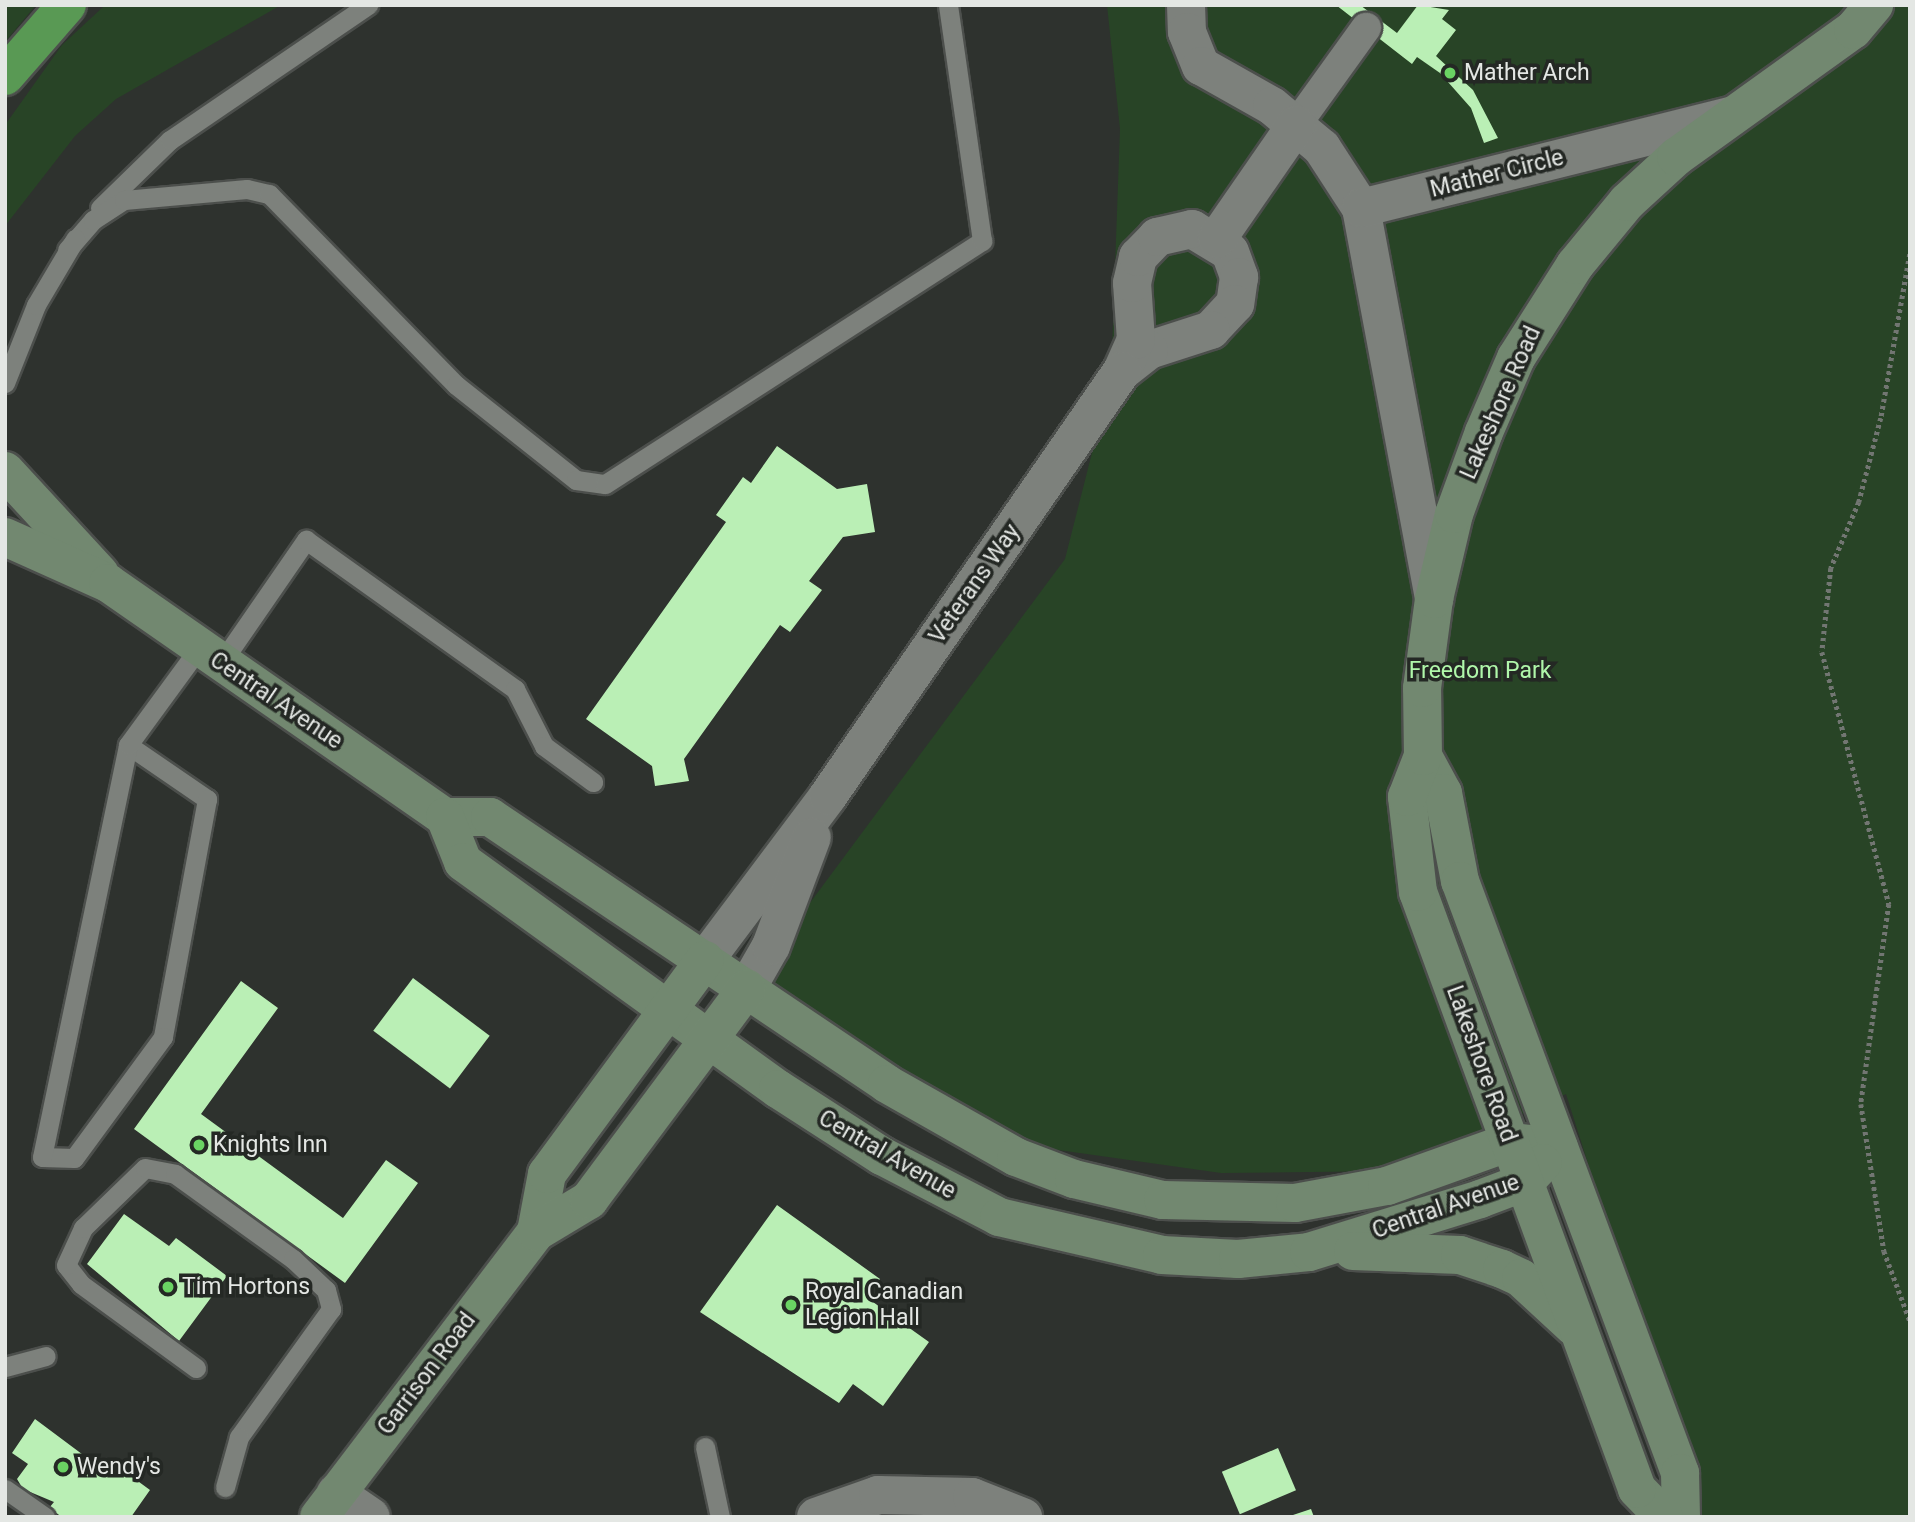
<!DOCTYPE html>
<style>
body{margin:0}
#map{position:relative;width:1915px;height:1522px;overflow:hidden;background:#2e322e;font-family:Roboto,sans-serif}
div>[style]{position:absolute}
.green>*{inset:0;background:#284426}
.building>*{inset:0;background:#baefb5;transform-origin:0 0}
.path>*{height:4.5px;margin-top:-2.25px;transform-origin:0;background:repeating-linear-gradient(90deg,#727672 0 3.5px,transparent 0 7px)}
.roads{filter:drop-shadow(2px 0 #4c4f4c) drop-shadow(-2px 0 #4c4f4c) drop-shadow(0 2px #4c4f4c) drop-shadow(0 -2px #4c4f4c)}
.service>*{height:19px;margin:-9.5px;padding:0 9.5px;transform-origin:9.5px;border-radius:9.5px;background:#7d817c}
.pedestrian>*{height:30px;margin:-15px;padding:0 15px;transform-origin:15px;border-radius:15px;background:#7d817c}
.minor>*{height:38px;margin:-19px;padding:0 19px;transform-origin:19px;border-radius:19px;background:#7d817c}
.tertiary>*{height:38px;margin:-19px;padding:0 19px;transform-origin:19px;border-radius:19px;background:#7d817c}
.secondary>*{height:38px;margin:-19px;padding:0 19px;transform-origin:19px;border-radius:19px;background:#728870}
.motorway>*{height:38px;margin:-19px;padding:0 19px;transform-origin:19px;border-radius:19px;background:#599954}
.dots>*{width:19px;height:19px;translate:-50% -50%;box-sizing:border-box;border:4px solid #242824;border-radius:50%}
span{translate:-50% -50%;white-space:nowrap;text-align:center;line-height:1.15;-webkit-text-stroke:7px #242824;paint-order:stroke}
.poi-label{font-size:23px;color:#e4e7e4}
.left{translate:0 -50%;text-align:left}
.street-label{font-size:23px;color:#e4e7e4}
.park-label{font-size:23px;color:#b0f7aa}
.frame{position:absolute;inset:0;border:7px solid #e4e7e4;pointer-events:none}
</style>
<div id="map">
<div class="green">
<div style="clip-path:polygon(5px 5px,36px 5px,5px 42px)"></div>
<div style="clip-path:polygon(281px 5px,116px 99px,75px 136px,5px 226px,5px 125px,62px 45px,103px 7px)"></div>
<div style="clip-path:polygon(1107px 5px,1910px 5px,1910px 1517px,1700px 1517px,1566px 1094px,1395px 1171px,1221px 1173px,945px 1134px,758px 973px,1065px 559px,1111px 378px,1120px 129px)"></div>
</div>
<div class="building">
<div style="clip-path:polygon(1336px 5px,1360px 5px,1397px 33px,1418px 5px,1449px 10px,1442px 19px,1456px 30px,1436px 56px,1473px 90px,1498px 138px,1484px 143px,1471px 108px,1440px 73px,1417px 57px,1412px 64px)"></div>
<div style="clip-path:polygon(777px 446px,837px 489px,867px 484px,875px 532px,843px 537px,809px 581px,822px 590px,790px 632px,780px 625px,684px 759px,689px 781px,655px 786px,652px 766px,586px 719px,726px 522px,716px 515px,743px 477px,751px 483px)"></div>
<div style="left:413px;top:978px;width:96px;height:66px;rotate:37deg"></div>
<div style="clip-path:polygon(241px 981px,278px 1008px,201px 1114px,343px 1218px,386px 1160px,418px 1183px,345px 1283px,134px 1129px)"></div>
<div style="clip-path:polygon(777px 1205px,880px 1279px,866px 1297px,929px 1342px,883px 1406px,853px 1384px,839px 1403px,700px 1312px)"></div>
<div style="clip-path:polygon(124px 1214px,169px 1246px,176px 1238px,227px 1276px,179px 1341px,87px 1264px)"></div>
<div style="clip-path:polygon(35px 1419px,102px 1469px,109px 1460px,150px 1490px,131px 1517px,62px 1517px,49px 1508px,54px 1502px,23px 1489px,17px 1479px,28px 1464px,12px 1453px)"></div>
<div style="left:1278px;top:1448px;width:46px;height:61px;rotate:67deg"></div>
<div style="clip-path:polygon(1311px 1509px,1314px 1517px,1290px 1517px,1290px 1516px)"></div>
</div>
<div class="path">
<div style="left:1910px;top:254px;width:167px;rotate:100deg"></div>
<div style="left:1881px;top:418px;width:87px;rotate:104.7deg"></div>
<div style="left:1859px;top:502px;width:72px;rotate:113deg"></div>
<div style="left:1831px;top:568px;width:84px;rotate:96.1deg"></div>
<div style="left:1822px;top:652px;width:261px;rotate:75.1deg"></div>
<div style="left:1889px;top:904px;width:202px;rotate:98deg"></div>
<div style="left:1861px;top:1104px;width:149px;rotate:81.1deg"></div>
<div style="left:1884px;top:1251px;width:75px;rotate:69.6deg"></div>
</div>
<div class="roads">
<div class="service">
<div style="left:100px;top:208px;width:98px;rotate:-44.2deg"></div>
<div style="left:170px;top:140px;width:240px;rotate:-34.3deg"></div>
<div style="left:67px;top:250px;width:40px;rotate:-49deg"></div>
<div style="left:93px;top:220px;width:37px;rotate:-33deg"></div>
<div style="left:124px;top:200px;width:123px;rotate:-5.1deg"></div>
<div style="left:247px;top:189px;width:23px;rotate:13deg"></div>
<div style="left:269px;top:194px;width:267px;rotate:45.6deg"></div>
<div style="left:456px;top:385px;width:153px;rotate:38.4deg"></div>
<div style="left:576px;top:480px;width:29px;rotate:8deg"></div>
<div style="left:605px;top:484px;width:449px;rotate:-32.8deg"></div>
<div style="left:982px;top:241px;width:238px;rotate:-98.2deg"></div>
<div style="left:5px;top:383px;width:84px;rotate:-68.3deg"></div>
<div style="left:36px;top:305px;width:77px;rotate:-59.4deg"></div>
<div style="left:221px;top:663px;width:150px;rotate:-55.4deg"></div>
<div style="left:306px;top:540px;width:257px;rotate:35.5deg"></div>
<div style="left:515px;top:689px;width:64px;rotate:63deg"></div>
<div style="left:544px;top:746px;width:61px;rotate:36.3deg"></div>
<div style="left:128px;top:745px;width:96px;rotate:34.4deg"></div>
<div style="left:207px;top:799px;width:242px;rotate:100.5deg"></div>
<div style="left:163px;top:1037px;width:150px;rotate:126.3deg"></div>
<div style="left:74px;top:1158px;width:32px;rotate:-178deg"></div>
<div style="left:42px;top:1157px;width:421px;rotate:-78.2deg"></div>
<div style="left:128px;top:745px;width:120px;rotate:-53.8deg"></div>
<div style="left:5px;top:1367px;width:42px;rotate:-15deg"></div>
<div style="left:196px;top:1368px;width:142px;rotate:-143.9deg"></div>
<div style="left:81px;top:1284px;width:24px;rotate:-128deg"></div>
<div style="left:66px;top:1265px;width:41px;rotate:-65.3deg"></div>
<div style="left:83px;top:1228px;width:86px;rotate:-44.1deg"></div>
<div style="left:145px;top:1168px;width:31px;rotate:11deg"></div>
<div style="left:175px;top:1174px;width:145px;rotate:35.8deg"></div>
<div style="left:293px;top:1259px;width:45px;rotate:43.2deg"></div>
<div style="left:326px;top:1290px;width:20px;rotate:75deg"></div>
<div style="left:331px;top:1309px;width:158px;rotate:125.7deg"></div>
<div style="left:239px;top:1437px;width:52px;rotate:105.6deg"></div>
<div style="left:705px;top:1447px;width:72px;rotate:77.9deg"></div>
<div style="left:5px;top:1489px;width:49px;rotate:35deg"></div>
</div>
<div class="pedestrian">
<div style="left:1296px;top:125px;width:120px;rotate:-54.2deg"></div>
</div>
<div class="minor">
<div style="left:1186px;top:5px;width:27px;rotate:88deg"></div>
<div style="left:1187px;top:32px;width:37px;rotate:68deg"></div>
<div style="left:1201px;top:66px;width:81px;rotate:29.4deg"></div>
<div style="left:1272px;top:106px;width:65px;rotate:40deg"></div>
<div style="left:1322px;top:148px;width:72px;rotate:57deg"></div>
<div style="left:1361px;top:208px;width:398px;rotate:79.4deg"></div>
<div style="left:1361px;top:208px;width:383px;rotate:-14deg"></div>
<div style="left:1192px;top:229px;width:44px;rotate:31.2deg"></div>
<div style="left:1230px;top:252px;width:27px;rotate:70deg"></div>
<div style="left:1239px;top:277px;width:27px;rotate:98deg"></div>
<div style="left:1235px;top:304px;width:35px;rotate:133deg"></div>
<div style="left:1211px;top:330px;width:65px;rotate:162.1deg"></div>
<div style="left:1149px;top:350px;width:34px;rotate:142deg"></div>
<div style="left:1122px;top:371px;width:34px;rotate:-66deg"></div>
<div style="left:1136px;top:340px;width:57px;rotate:-94deg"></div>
<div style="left:1132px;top:283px;width:27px;rotate:-77deg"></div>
<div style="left:1138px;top:257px;width:28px;rotate:-46deg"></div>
<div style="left:1157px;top:237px;width:36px;rotate:-13deg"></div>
<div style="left:1217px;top:239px;width:139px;rotate:-55.3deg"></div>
<div style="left:705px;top:960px;width:205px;rotate:-53.1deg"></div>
<div style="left:828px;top:796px;width:517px;rotate:-55.33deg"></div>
<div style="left:747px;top:988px;width:48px;rotate:-60.3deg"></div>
<div style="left:771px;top:946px;width:116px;rotate:-69.4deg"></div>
</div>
<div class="tertiary">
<div style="left:336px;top:1493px;width:42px;rotate:34.4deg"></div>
<div style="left:816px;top:1517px;width:66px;rotate:-19.5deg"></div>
<div style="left:878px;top:1495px;width:94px;rotate:1.2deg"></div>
<div style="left:972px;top:1497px;width:55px;rotate:21.4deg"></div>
</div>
<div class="secondary">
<div style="left:5px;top:471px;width:140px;rotate:47.3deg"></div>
<div style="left:5px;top:537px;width:113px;rotate:24.1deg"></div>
<div style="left:108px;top:583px;width:410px;rotate:34.8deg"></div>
<div style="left:445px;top:817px;width:45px"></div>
<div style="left:490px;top:817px;width:478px;rotate:33.9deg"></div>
<div style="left:887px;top:1084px;width:148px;rotate:29.5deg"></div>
<div style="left:1016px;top:1157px;width:62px;rotate:20.8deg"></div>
<div style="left:1074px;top:1179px;width:91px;rotate:13.3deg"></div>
<div style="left:1163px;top:1200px;width:132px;rotate:1.3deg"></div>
<div style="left:1295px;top:1203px;width:94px;rotate:-10.5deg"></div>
<div style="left:1387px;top:1186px;width:131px;rotate:-19.7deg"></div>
<div style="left:1510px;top:1142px;width:49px;rotate:5.8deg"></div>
<div style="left:1423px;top:756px;width:42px;rotate:61.6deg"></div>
<div style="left:1443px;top:793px;width:90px;rotate:79.1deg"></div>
<div style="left:1460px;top:881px;width:632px;rotate:69.61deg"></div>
<div style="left:1680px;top:1473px;width:44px;rotate:88.7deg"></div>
<div style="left:445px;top:817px;width:48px;rotate:68.2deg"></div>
<div style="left:463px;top:862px;width:388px;rotate:35.8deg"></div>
<div style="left:778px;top:1089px;width:124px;rotate:32.8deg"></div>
<div style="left:882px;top:1156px;width:132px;rotate:27.5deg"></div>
<div style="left:999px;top:1217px;width:167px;rotate:13.1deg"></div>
<div style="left:1162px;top:1255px;width:76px;rotate:3deg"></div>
<div style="left:1238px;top:1259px;width:71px;rotate:-5.6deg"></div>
<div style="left:1309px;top:1252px;width:179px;rotate:-17.2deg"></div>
<div style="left:1480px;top:1199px;width:48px;rotate:-20.7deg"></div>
<div style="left:1525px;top:1182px;width:26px;rotate:-47deg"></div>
<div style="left:536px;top:1232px;width:59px;rotate:-79.3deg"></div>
<div style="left:547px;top:1174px;width:266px;rotate:-53.6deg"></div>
<div style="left:1353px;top:1251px;width:107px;rotate:2.1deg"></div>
<div style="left:1460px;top:1255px;width:44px;rotate:18.4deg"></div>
<div style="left:1502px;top:1269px;width:21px;rotate:25deg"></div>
<div style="left:1521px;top:1278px;width:72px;rotate:42.8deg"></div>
<div style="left:319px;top:1517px;width:358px;rotate:-52.7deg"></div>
<div style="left:536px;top:1232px;width:62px;rotate:-31.1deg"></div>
<div style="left:589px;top:1200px;width:264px;rotate:-53.3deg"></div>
<div style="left:1664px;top:1517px;width:39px;rotate:-134deg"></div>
<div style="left:1637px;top:1489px;width:636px;rotate:-110.14deg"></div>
<div style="left:1418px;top:892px;width:96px;rotate:-96.6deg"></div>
<div style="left:1407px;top:797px;width:44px;rotate:-68.7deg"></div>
<div style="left:1423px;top:756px;width:68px;rotate:-90.8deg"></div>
<div style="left:1422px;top:688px;width:90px;rotate:-82.3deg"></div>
<div style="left:1434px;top:599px;width:87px;rotate:-76.8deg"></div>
<div style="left:1454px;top:514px;width:87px;rotate:-69.9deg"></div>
<div style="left:1484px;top:432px;width:81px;rotate:-66.6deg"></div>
<div style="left:1516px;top:358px;width:110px;rotate:-57.6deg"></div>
<div style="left:1575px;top:265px;width:82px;rotate:-50.5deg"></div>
<div style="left:1627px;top:202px;width:67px;rotate:-42.6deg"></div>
<div style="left:1676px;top:157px;width:218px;rotate:-35.7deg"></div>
<div style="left:1853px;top:30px;width:33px;rotate:-50deg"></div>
</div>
<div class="motorway">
<div style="left:5px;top:76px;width:94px;rotate:-48.9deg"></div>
</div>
</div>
<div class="dots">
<div style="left:1450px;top:73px;background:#6ad363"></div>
<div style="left:199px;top:1145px;background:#6ad363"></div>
<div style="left:168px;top:1287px;background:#6ad363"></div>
<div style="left:791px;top:1305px;background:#6ad363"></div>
<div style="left:63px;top:1467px;background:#6ad363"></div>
</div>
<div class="poi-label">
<span class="left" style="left:1464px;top:73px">Mather Arch</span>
<span class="left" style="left:213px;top:1145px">Knights Inn</span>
<span class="left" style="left:182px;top:1287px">Tim Hortons</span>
<span class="left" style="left:805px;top:1305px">Royal Canadian<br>Legion Hall</span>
<span class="left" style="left:77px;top:1467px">Wendy's</span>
</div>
<div class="street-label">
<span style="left:1497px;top:174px;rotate:-14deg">Mather Circle</span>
<span style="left:1501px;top:403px;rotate:-66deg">Lakeshore Road</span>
<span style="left:975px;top:584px;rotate:-55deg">Veterans Way</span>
<span style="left:276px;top:701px;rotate:34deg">Central Avenue</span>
<span style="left:1481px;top:1064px;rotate:70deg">Lakeshore Road</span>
<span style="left:887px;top:1155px;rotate:30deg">Central Avenue</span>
<span style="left:1446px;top:1207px;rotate:-19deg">Central Avenue</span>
<span style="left:427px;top:1374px;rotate:-53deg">Garrison Road</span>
</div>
<div class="park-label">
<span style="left:1480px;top:671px">Freedom Park</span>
</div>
<div class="frame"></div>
</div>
